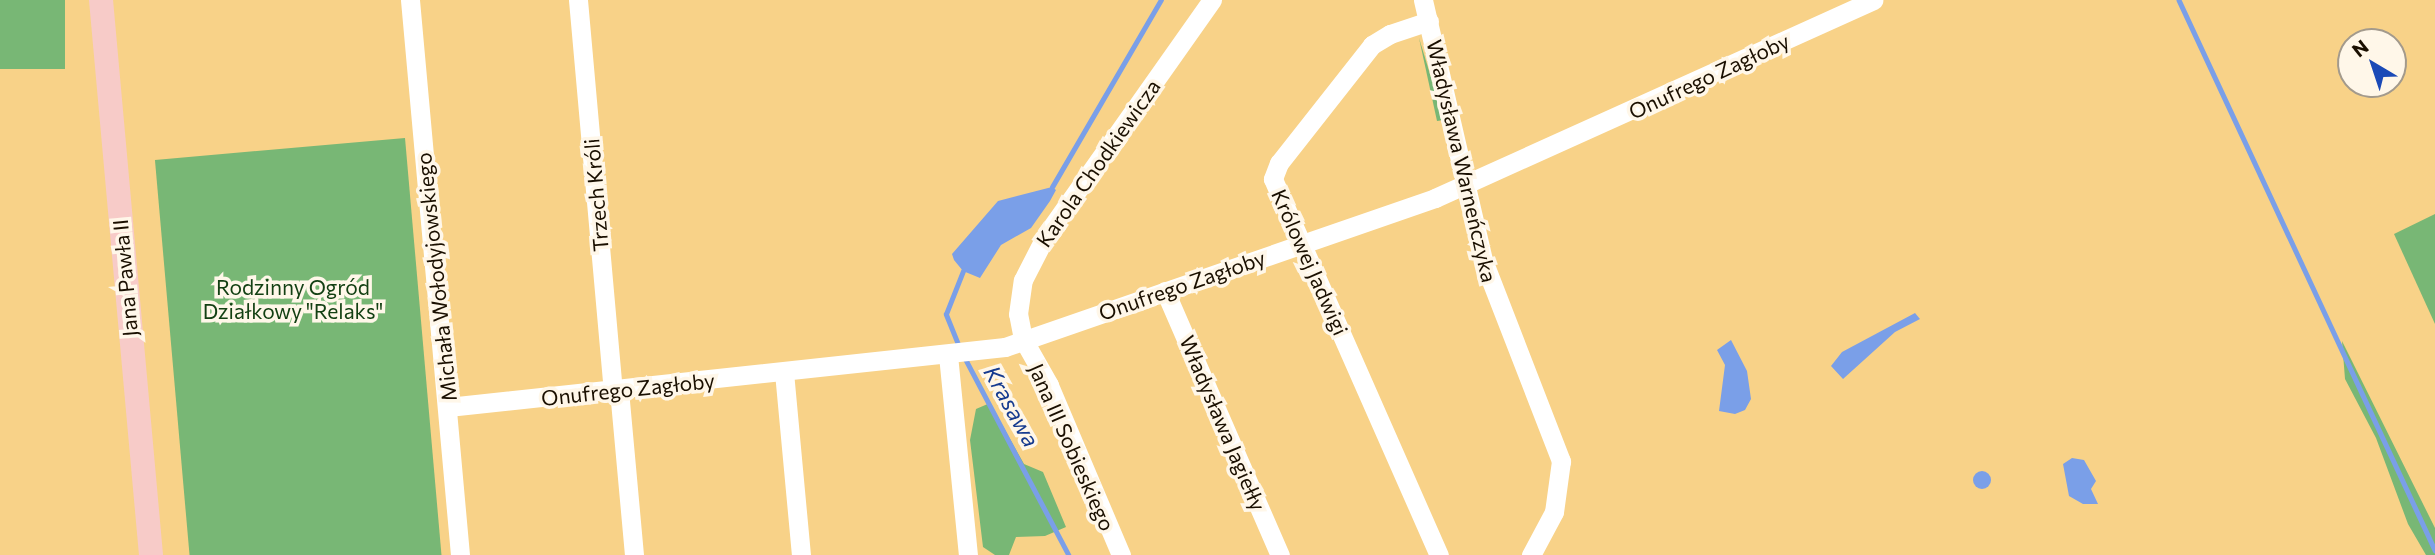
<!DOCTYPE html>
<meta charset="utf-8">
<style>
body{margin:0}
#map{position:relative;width:2435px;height:555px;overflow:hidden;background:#f8d288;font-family:Commissioner,sans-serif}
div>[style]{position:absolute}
.green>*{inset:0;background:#78b775;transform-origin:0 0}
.water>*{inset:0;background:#7a9fe8}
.round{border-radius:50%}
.stream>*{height:4.5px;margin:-2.25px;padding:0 2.25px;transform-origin:2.25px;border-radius:2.25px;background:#7a9fe8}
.minor>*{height:19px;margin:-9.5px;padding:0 9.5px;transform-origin:9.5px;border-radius:9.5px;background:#fff}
.major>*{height:24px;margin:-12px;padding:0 12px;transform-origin:12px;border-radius:12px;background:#f7cbc8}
span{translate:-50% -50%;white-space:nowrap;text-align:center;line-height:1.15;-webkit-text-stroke:7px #fff7e9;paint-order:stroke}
.street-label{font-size:21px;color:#1a0f00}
.park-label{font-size:21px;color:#134013}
.water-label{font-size:23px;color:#163b8f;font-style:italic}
.north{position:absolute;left:2337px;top:28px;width:70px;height:70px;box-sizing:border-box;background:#fff7e9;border:2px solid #a39a8c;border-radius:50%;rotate:321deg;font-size:19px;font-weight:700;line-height:28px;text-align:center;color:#1a0f00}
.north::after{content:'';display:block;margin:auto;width:24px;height:32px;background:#1b4ab7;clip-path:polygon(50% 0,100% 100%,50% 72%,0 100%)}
</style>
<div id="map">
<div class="green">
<div style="left:0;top:0;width:65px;height:69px"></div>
<div style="clip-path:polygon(1419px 38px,1444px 120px,1437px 121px)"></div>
<div style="left:405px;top:138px;width:419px;height:251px;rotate:85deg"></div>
<div style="clip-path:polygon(2435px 214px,2435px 324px,2394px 234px)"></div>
<div style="clip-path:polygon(2342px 341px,2435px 528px,2435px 555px,2426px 555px,2408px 524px,2376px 438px,2345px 379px)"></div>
<div style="clip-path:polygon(990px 403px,1024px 464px,1043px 472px,1066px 527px,1045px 536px,1016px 537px,1009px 555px,995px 555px,983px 547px,970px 440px,976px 409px)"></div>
</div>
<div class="water">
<div style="clip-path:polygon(1052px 187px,1056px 190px,1050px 201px,1031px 228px,1001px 245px,980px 278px,963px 271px,954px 260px,952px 254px,998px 201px)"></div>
<div style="clip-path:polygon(1915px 313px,1920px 319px,1895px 332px,1843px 379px,1831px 366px,1842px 352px)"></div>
<div style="clip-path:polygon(1731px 340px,1747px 371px,1751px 399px,1745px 410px,1735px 414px,1719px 411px,1725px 365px,1717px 350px)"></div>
<div style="clip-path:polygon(2072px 458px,2084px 460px,2096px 481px,2091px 489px,2098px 504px,2083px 504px,2069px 496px,2063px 464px)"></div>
<div class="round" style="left:1973px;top:471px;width:18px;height:18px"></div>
</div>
<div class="stream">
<div style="left:2179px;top:0;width:607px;rotate:65.04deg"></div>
<div style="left:1052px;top:187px;width:216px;rotate:-59.8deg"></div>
<div style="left:959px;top:347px;width:35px;rotate:-112deg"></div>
<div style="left:946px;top:314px;width:46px;rotate:-68.4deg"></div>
<div style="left:965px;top:358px;width:223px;rotate:62.2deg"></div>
</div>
<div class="minor">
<div style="left:410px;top:0;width:557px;rotate:84.85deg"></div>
<div style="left:578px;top:0;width:393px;rotate:84.9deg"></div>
<div style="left:1423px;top:0;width:267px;rotate:77deg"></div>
<div style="left:1483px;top:260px;width:216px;rotate:68.8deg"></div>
<div style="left:1561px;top:461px;width:51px;rotate:97.8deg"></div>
<div style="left:1554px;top:512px;width:49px;rotate:118.1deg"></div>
<div style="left:1429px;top:21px;width:41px;rotate:161.6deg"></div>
<div style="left:1390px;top:34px;width:21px;rotate:149deg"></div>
<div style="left:1372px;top:45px;width:150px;rotate:128.2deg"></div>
<div style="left:1279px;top:163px;width:17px;rotate:111deg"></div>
<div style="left:1273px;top:179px;width:411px;rotate:66.2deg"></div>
<div style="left:1165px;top:291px;width:288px;rotate:66.5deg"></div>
<div style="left:948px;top:355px;width:201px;rotate:84.3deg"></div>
<div style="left:784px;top:372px;width:184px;rotate:84.7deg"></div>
<div style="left:619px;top:390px;width:166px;rotate:84.8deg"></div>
<div style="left:448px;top:407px;width:560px;rotate:-6.15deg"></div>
<div style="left:1005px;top:347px;width:455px;rotate:-19.1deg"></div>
<div style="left:1435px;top:198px;width:481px;rotate:-24.3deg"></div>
<div style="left:1121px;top:555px;width:185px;rotate:-113deg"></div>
<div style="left:1049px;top:385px;width:53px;rotate:-119.5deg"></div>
<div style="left:1023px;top:339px;width:25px;rotate:-101deg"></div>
<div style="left:1018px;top:314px;width:34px;rotate:-82deg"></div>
<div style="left:1023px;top:280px;width:51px;rotate:-62.9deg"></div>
<div style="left:1046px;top:235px;width:288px;rotate:-54.8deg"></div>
</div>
<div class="major">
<div style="left:101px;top:0;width:557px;rotate:84.85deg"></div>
</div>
<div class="street-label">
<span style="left:1709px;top:76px;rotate:-25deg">Onufrego Zagłoby</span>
<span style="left:1462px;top:161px;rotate:77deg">Władysława Warneńczyka</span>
<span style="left:1098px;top:163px;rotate:-55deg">Karola Chodkiewicza</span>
<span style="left:596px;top:195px;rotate:-95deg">Trzech Króli</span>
<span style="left:1310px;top:262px;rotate:66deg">Królowej Jadwigi</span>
<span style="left:436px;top:277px;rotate:-96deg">Michała Wołodyjowskiego</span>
<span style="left:125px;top:278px;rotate:-95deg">Jana Pawła II</span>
<span style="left:1182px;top:285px;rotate:-19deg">Onufrego Zagłoby</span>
<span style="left:628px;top:389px;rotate:-6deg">Onufrego Zagłoby</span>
<span style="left:1223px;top:423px;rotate:67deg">Władysława Jagiełły</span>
<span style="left:1072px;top:447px;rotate:66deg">Jana III Sobieskiego</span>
</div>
<div class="park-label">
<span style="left:293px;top:299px">Rodzinny Ogród<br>Działkowy "Relaks"</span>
</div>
<div class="water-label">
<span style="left:1012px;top:406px;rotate:61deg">Krasawa</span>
</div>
<div class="north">N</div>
</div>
